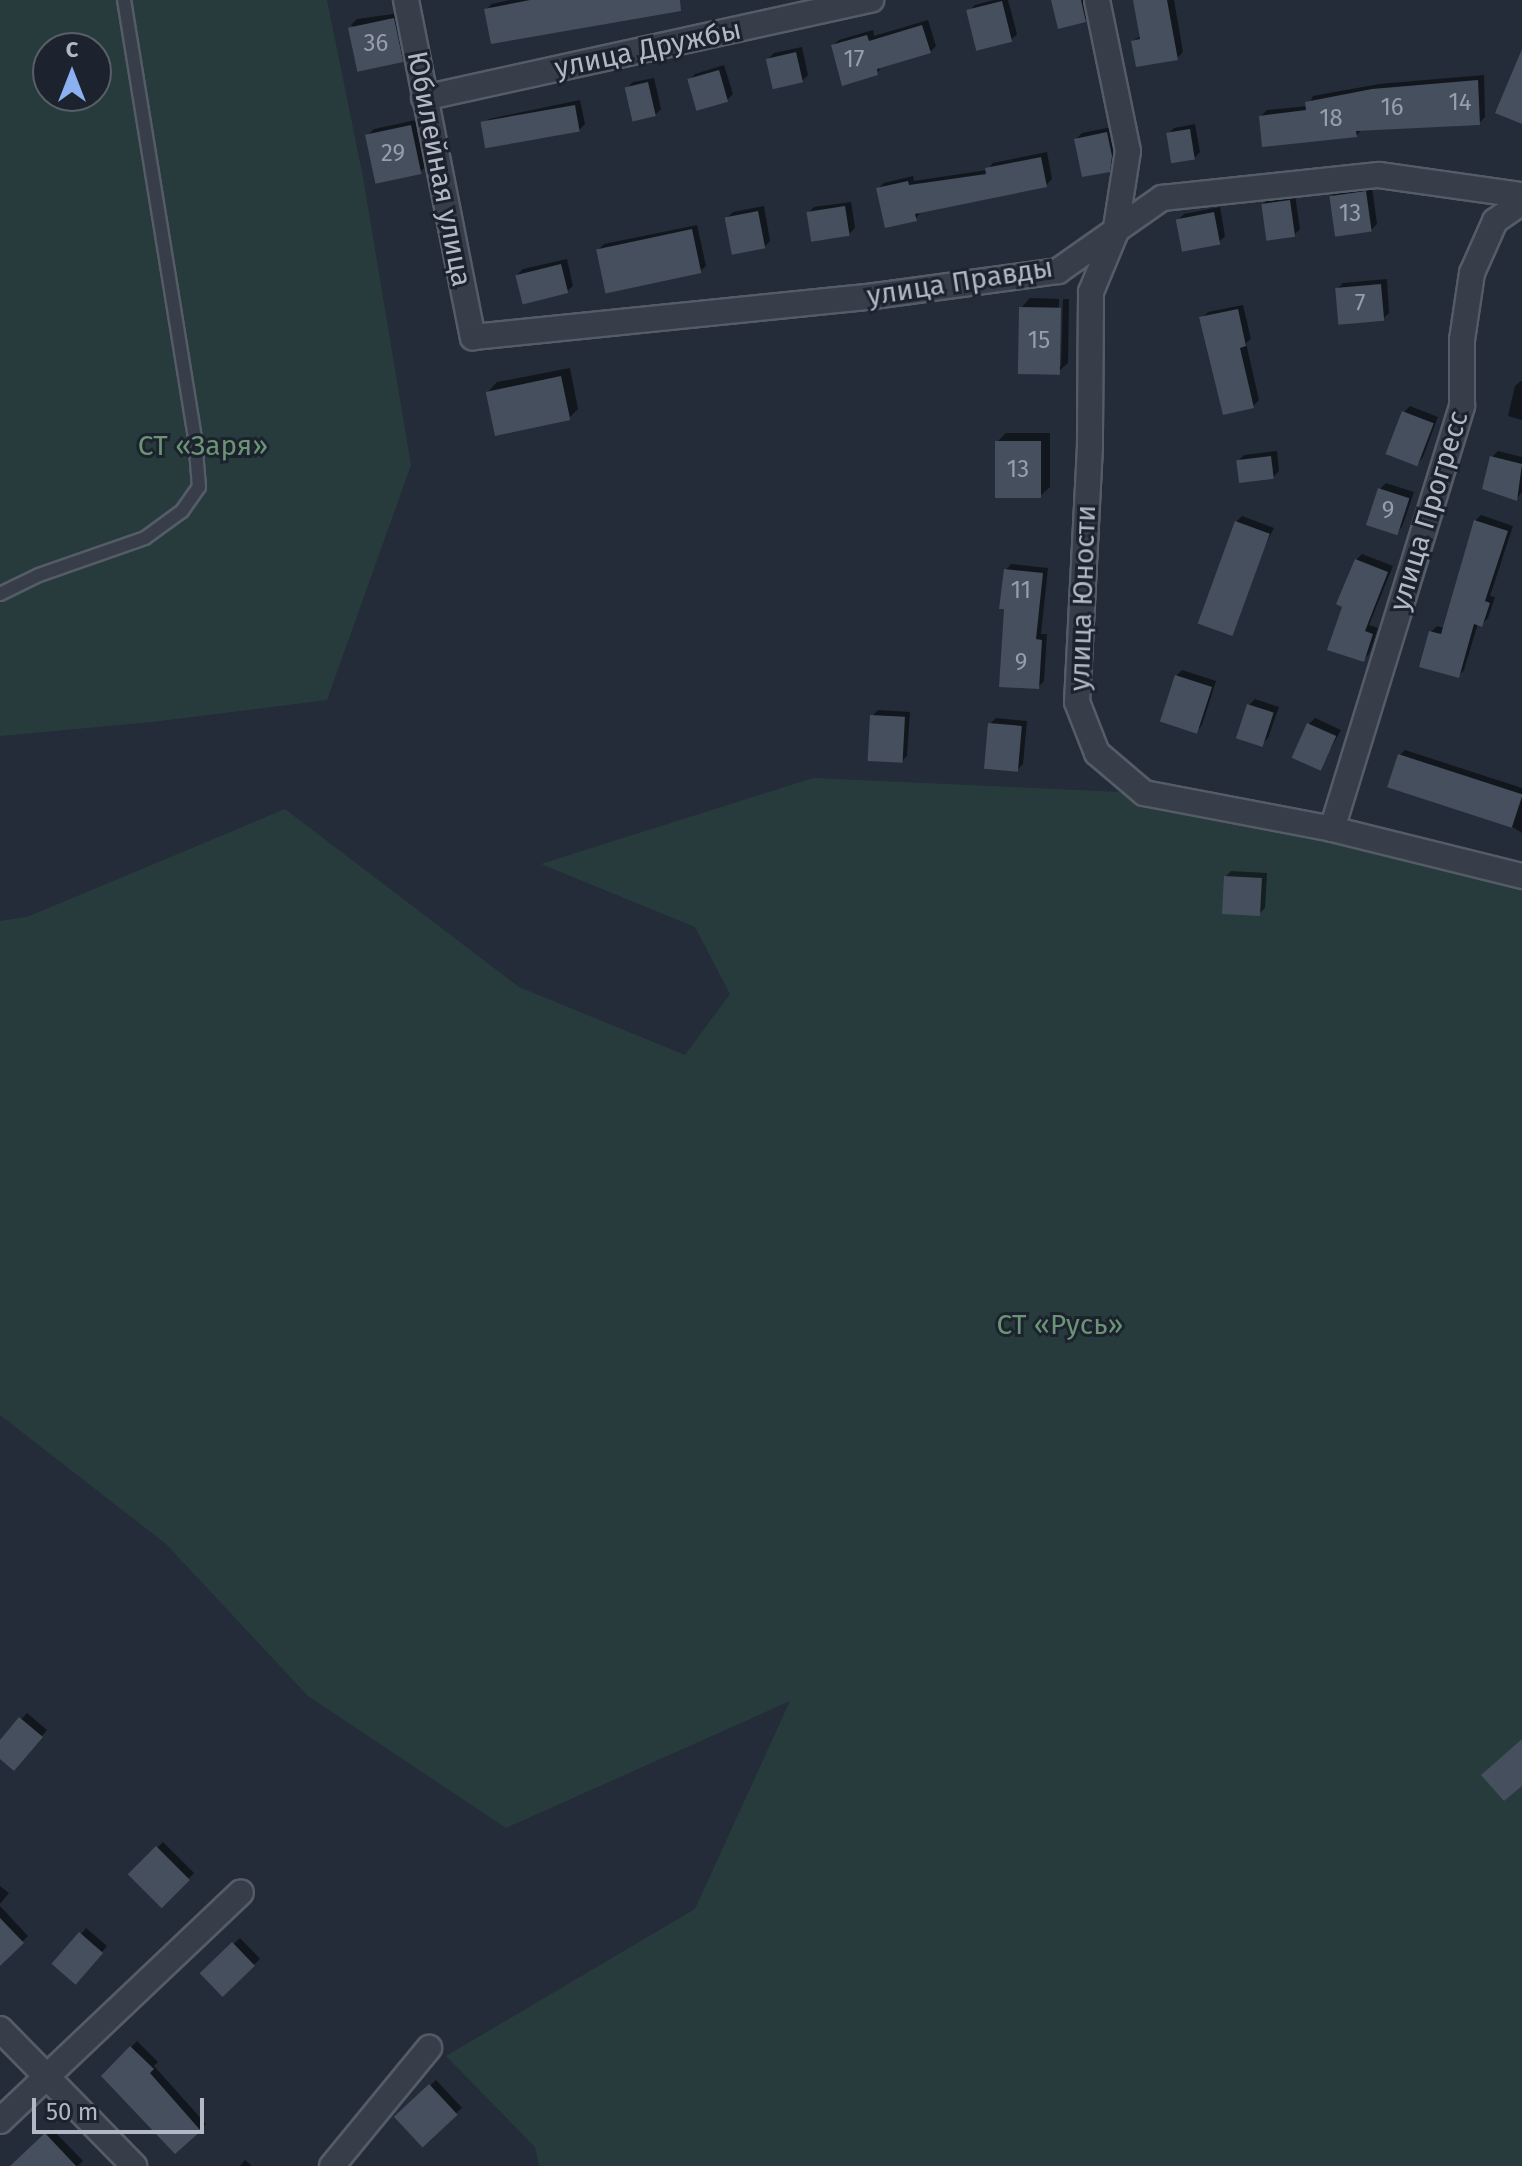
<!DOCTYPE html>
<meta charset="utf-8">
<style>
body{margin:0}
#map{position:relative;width:1522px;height:2166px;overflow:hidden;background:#232c38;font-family:"Fira Sans",sans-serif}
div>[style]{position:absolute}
.green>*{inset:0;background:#283b3c}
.shadow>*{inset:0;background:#0007;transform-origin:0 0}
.building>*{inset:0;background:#454f5d;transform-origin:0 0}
.roads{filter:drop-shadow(2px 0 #555c67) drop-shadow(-2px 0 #555c67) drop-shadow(0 2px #555c67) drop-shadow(0 -2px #555c67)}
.service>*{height:12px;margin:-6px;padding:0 6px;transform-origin:6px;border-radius:6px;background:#373e49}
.minor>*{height:24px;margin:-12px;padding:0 12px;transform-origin:12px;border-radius:12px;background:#373e49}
span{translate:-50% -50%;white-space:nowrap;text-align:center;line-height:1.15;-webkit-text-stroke:6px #1c232e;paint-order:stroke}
.number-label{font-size:24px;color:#979eab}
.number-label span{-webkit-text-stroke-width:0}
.street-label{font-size:28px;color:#b2b9c5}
.park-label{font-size:28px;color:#6b9475}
.north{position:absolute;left:32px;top:32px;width:80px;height:80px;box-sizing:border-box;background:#1c232e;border:2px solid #585f6a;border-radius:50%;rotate:0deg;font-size:22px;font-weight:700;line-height:32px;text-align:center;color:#b2b9c5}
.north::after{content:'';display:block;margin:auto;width:28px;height:36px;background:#8cb1f0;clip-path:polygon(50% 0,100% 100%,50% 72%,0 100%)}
.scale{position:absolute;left:32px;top:2098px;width:172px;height:36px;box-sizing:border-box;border:4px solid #b2b9c5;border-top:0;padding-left:10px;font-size:24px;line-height:28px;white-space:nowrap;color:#b2b9c5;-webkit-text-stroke:6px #1c232e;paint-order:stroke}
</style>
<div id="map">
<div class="green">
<div style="clip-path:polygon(evenodd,0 0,327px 0,363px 177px,411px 465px,327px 700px,152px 722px,0 736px,0 0,48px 48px,96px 48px,96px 96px,48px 96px,48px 48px)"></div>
<div style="clip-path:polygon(813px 778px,1144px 793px,1522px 876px,1522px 2166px,539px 2166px,535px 2147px,446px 2056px,695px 1909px,790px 1701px,506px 1828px,308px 1696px,166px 1544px,0 1415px,0 921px,27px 917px,285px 809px,519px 987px,685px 1055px,730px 994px,695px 927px,541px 864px)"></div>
</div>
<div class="shadow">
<div style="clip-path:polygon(510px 0,588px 0,486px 10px,492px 4px)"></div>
<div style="clip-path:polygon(994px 0,1008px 0,1017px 34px,1011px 40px,969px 11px,975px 5px)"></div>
<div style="clip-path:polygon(1053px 0,1088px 0,1091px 14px,1085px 20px)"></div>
<div style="clip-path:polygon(1135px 0,1174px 0,1183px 52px,1177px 58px,1133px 41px,1142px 35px)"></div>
<div style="clip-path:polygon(400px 13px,408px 55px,402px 61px,351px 25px,357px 19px)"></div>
<div style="clip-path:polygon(928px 20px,936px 46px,930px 52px,882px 65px,877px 74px,833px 45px,839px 40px,873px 30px,874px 36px)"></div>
<div style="clip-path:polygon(802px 47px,808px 75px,802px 81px,768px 59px,774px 53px)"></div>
<div style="clip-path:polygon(724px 65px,733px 94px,727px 100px,689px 80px,695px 74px)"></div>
<div style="clip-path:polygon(1484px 75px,1485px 117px,1479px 123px,1362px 129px,1356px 136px,1261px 116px,1267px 110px,1308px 106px,1313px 96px,1379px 84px)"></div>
<div style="clip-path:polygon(654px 78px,661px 109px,655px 115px,627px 88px,633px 82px)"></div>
<div style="clip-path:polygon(580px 100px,585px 124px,579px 130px,483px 125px,489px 119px)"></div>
<div style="clip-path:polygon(416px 120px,426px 166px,420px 172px,368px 135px,374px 129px)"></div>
<div style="clip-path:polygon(1195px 124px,1200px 152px,1194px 158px,1168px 134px,1174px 128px)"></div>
<div style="clip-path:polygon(1112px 127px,1117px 149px,1115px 163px,1109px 170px,1076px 139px,1082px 133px)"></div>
<div style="clip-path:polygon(1047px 152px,1052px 179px,1046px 185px,921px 211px,916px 219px,878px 189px,884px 183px,913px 176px,914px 181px,987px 170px,993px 163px)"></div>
<div style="clip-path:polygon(1372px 187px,1377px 224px,1371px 230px,1331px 197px,1337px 191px)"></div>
<div style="clip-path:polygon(1295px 195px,1300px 229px,1294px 235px,1263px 204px,1269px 198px)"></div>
<div style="clip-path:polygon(851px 202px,855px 228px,849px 234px,808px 213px,814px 207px)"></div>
<div style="clip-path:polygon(764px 206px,770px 241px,764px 247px,727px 218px,733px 212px)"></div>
<div style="clip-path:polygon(1220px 207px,1225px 236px,1219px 242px,1178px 220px,1184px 214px)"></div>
<div style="clip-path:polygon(697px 225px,706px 266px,700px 271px,598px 250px,604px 244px)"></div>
<div style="clip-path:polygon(567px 259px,573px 286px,567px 291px,517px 275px,523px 269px)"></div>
<div style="clip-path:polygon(1387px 279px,1389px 313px,1383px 319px,1337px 289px,1343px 283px)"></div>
<div style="clip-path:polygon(1030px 298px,1059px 299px,1057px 366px,1061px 366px,1063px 299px,1069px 299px,1068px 363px,1058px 372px,1021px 308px)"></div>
<div style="clip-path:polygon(1243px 305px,1251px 339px,1246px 343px,1259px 400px,1253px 406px,1202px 318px,1208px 312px)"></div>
<div style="clip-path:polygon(570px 368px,578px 409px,569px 418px,488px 392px,497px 382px)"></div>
<div style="clip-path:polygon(1521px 381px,1522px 381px,1522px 420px,1508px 416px,1515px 386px)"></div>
<div style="clip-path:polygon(1410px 406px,1438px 417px,1423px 457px,1418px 463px,1404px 412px)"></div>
<div style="clip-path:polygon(1006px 433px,1050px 433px,1050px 487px,1040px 496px,997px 442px)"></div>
<div style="clip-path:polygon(1277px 451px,1279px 471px,1273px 477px,1238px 461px,1244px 455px)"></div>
<div style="clip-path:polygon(1498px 451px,1522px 457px,1522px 492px,1516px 499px,1492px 457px)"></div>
<div style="clip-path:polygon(1386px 483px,1414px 492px,1402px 527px,1396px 532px,1380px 489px)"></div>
<div style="clip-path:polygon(1481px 515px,1513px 526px,1490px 596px,1495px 597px,1488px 618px,1482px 624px,1478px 623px,1464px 670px,1458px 676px,1431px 632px,1437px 626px,1444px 628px,1475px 521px)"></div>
<div style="clip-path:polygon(1242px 516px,1274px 528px,1221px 632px,1236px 522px)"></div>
<div style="clip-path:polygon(1362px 554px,1393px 566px,1369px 625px,1378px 628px,1369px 654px,1363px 660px,1356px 560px)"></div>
<div style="clip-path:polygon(1011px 564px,1048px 568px,1041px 634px,1047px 634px,1044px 681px,1038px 687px,1006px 570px)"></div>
<div style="clip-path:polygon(1182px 670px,1216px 681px,1202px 725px,1197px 731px,1176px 676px)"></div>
<div style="clip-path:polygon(1255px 699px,1279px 707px,1268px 738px,1262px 744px,1238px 736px,1249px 705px)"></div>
<div style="clip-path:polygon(878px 710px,910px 712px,907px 756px,901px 762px,872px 716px)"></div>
<div style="clip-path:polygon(996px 718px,1027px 721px,1023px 764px,1017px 770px,990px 724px)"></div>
<div style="clip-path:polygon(1315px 718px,1341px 730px,1320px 768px,1309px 724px)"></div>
<div style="clip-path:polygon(1405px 750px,1522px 788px,1522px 833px,1399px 756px)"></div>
<div style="clip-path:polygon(1231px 871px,1267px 873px,1265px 908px,1259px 914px,1225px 877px)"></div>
<div style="clip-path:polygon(27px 1713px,47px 1730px,20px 1762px,0 1756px,0 1743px)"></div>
<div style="left:163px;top:1842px;width:44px;height:45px;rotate:45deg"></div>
<div style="clip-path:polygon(0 1886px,9px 1893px,0 1904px)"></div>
<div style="clip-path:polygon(0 1906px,28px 1936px,2px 1961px,0 1958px)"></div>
<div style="clip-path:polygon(86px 1928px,107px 1946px,81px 1976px,81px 1934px)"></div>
<div style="left:240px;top:1938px;width:29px;height:52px;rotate:46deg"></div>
<div style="clip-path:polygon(137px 2041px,158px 2062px,154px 2066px,206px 2124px,175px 2151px,104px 2076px)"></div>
<div style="left:436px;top:2080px;width:38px;height:54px;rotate:47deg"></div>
<div style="clip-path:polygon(52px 2129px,83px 2161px,78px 2166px,29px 2166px,22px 2158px)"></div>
<div style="clip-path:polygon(245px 2160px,252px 2166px,240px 2166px)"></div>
</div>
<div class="building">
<div style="clip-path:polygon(530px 0,680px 0,681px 11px,491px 44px,484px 9px)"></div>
<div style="clip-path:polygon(1051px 0,1081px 0,1086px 22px,1058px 29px)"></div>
<div style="clip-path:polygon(1133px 0,1167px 0,1178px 60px,1136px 67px,1131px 41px,1140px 39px)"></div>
<div style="left:1002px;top:1px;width:42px;height:37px;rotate:76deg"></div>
<div style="left:394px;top:18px;width:45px;height:47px;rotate:78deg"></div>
<div style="clip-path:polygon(922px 25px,931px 53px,877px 69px,878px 75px,842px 86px,831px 45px,867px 35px,869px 41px)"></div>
<div style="clip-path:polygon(1522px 49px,1522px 124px,1495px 113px)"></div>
<div style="left:796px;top:52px;width:31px;height:31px;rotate:77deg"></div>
<div style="left:719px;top:70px;width:33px;height:33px;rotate:74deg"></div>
<div style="clip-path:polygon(1478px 80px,1480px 125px,1356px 131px,1357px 137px,1262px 147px,1259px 116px,1306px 110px,1305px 102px,1372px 89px)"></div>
<div style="left:648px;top:82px;width:35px;height:24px;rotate:77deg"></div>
<div style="left:575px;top:105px;width:27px;height:96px;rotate:80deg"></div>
<div style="left:411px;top:125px;width:50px;height:47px;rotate:78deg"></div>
<div style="left:1190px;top:129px;width:31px;height:24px;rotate:81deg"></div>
<div style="clip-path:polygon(1107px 132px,1112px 156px,1110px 172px,1082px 177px,1074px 139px)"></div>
<div style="clip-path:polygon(1041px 157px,1047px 187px,915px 214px,917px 221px,885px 228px,876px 188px,908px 181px,909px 185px,986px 174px,985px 168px)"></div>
<div style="left:1366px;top:191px;width:41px;height:37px;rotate:82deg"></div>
<div style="left:1290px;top:200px;width:37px;height:29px;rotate:82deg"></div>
<div style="left:845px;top:206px;width:30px;height:39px;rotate:81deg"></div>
<div style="left:758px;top:211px;width:38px;height:34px;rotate:79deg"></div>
<div style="left:1214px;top:212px;width:33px;height:39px;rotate:79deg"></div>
<div style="left:692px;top:229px;width:45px;height:98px;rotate:78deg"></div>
<div style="left:561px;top:264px;width:30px;height:47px;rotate:76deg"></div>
<div style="left:1381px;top:284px;width:37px;height:46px;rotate:85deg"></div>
<div style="left:1019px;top:307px;width:42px;height:67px;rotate:1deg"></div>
<div style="clip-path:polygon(1238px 309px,1246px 346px,1240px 348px,1254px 408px,1223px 415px,1199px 317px)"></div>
<div style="left:561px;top:376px;width:45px;height:77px;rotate:78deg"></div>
<div style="left:1402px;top:411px;width:34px;height:46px;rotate:21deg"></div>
<div style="left:995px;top:441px;width:46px;height:57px"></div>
<div style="left:1271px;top:456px;width:23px;height:35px;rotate:83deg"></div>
<div style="clip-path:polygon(1490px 456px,1522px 464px,1517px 501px,1482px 489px)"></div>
<div style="left:1378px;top:488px;width:33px;height:39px;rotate:18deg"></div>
<div style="clip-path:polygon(1474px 520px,1508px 531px,1485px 601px,1490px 603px,1482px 627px,1474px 624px,1459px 678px,1419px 667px,1429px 631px,1441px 634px)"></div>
<div style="left:1235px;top:521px;width:37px;height:109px;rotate:20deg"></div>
<div style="clip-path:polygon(1355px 559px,1388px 572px,1365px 631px,1373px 634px,1364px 662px,1327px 650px,1342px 607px,1336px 604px)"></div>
<div style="clip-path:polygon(1004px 569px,1043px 573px,1036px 639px,1042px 640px,1039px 689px,999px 687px,1004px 609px,999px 609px)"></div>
<div style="left:1175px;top:675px;width:39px;height:49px;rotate:18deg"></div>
<div style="left:1247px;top:704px;width:28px;height:36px;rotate:18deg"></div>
<div style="left:870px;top:715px;width:35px;height:46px;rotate:3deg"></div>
<div style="left:988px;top:723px;width:34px;height:46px;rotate:5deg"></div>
<div style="left:1307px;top:723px;width:32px;height:38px;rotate:24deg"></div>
<div style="left:1398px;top:754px;width:131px;height:35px;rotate:18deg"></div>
<div style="left:1224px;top:876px;width:38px;height:38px;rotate:3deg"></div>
<div style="clip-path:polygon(19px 1717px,43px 1737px,14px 1771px,0 1759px,0 1740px)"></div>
<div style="clip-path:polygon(1522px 1739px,1522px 1786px,1504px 1801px,1481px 1775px)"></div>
<div style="left:156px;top:1846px;width:48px;height:40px;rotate:45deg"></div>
<div style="clip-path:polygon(0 1918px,24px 1943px,0 1966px)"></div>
<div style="left:79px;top:1932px;width:32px;height:42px;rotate:41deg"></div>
<div style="left:232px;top:1942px;width:33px;height:45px;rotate:46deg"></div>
<div style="clip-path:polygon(130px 2046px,154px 2069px,150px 2073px,201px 2131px,175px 2154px,101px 2076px)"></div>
<div style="left:429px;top:2084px;width:42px;height:48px;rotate:47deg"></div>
<div style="clip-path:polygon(45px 2133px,76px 2166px,10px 2166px)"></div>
</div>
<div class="roads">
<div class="service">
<div style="left:0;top:594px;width:43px;rotate:-26deg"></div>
<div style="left:39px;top:575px;width:112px;rotate:-19.2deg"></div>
<div style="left:145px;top:538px;width:46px;rotate:-36.1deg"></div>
<div style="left:182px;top:511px;width:29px;rotate:-55deg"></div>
<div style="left:199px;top:487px;width:49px;rotate:-94.7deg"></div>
<div style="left:195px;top:438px;width:444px;rotate:-99.2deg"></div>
</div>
<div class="minor">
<div style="left:406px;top:0;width:344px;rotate:78.8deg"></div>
<div style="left:473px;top:337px;width:403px;rotate:-5.8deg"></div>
<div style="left:874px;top:296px;width:186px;rotate:-7.7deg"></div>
<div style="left:1058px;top:271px;width:127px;rotate:-35.1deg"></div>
<div style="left:1162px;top:198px;width:218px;rotate:-6.1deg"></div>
<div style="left:1379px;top:175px;width:144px;rotate:8deg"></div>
<div style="left:1097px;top:0;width:154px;rotate:78.4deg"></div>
<div style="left:1128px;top:151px;width:84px;rotate:98.9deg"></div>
<div style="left:1115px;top:234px;width:63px;rotate:112.5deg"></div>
<div style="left:1091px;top:292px;width:154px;rotate:90.4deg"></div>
<div style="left:1090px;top:446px;width:256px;rotate:92.9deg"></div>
<div style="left:1077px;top:702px;width:55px;rotate:68.6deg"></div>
<div style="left:1097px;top:753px;width:62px;rotate:40.4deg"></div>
<div style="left:1144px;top:793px;width:191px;rotate:10.8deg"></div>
<div style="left:1332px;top:829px;width:196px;rotate:13.9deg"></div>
<div style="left:424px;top:98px;width:458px;rotate:-12.4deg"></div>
<div style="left:1332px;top:829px;width:443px;rotate:-72.9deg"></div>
<div style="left:1462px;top:406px;width:66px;rotate:-90deg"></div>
<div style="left:1462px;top:340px;width:68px;rotate:-81.5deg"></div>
<div style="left:1472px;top:273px;width:57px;rotate:-66.1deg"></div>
<div style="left:1495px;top:221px;width:33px;rotate:-35deg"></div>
<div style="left:0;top:2029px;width:192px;rotate:45.6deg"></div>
<div style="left:0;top:2121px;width:332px;rotate:-43.5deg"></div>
<div style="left:332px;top:2166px;width:153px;rotate:-50.6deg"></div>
</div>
</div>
<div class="number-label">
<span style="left:376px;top:44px">36</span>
<span style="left:854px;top:60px">17</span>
<span style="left:1460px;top:103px">14</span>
<span style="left:1392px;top:108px">16</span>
<span style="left:1331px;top:119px">18</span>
<span style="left:393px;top:154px">29</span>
<span style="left:1350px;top:214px">13</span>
<span style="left:1360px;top:304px">7</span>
<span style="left:1039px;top:341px">15</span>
<span style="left:1018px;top:470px">13</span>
<span style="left:1388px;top:511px">9</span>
<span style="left:1021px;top:591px">11</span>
<span style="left:1021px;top:663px">9</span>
</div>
<div class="street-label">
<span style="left:648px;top:49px;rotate:-12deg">улица Дружбы</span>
<span style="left:439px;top:169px;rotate:79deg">Юбилейная улица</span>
<span style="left:960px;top:282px;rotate:-9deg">улица Правды</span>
<span style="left:1429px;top:511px;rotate:-73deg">улица Прогресс</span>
<span style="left:1083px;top:598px;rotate:-88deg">улица Юности</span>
</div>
<div class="park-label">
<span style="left:203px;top:446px">СТ «Заря»</span>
<span style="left:1060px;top:1325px">СТ «Русь»</span>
</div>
<div class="north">С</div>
<div class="scale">50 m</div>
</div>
